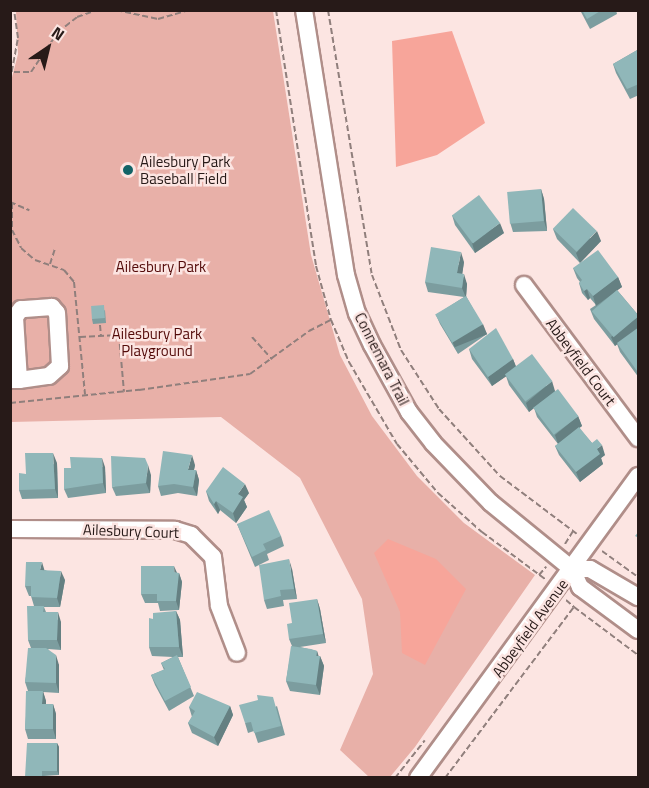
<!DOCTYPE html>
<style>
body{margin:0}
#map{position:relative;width:649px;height:788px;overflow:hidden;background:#fce5e2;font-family:"Titillium Web",sans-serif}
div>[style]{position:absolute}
.green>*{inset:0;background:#e8b0a8}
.water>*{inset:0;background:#f7a59a}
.path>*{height:2px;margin-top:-1px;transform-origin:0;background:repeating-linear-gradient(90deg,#907f7c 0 6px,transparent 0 9px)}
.roads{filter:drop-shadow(2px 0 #b08e89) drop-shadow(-2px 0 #b08e89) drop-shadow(0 2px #b08e89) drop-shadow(0 -2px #b08e89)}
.minor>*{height:16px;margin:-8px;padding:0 8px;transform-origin:8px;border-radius:8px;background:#fff}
.wall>*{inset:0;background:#7c9d9f}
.shaded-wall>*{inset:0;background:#658082;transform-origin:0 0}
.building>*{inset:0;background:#90b7b9;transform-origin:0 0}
.dots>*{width:16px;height:16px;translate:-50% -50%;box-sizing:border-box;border:3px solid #fce5e2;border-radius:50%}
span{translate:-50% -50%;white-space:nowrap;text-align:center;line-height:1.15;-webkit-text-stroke:5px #fce5e2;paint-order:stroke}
.poi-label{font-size:15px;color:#271a18}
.left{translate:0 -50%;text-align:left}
.park-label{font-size:15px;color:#530a09}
.street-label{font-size:15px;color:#271a18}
.frame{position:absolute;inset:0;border:12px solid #271a18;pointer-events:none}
.north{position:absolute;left:18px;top:18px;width:60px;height:60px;-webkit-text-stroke:4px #fce5e2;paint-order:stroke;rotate:35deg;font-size:16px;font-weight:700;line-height:24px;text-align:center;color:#271a18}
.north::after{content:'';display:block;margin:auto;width:21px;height:27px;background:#271a18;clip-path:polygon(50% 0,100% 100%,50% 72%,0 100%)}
</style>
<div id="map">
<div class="green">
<div style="clip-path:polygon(16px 11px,273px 11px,311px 255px,340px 355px,372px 416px,417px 476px,464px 523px,535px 575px,415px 747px,390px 777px,369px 777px,340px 750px,373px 674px,362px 599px,300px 478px,221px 417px,11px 422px,10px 85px,18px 54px)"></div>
</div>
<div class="water">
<div style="clip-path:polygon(452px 31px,485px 123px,437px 155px,396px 167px,392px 41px)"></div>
<div style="clip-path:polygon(388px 539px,436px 559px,466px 589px,425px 665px,402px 653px,400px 612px,374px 553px)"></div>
</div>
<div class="path">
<div style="left:116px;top:10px;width:43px;rotate:12.1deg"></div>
<div style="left:158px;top:19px;width:33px;rotate:-16deg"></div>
<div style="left:276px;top:10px;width:259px;rotate:81.1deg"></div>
<div style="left:316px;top:266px;width:56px;rotate:74.5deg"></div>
<div style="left:331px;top:320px;width:46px;rotate:66.8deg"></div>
<div style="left:349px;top:362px;width:95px;rotate:59.7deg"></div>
<div style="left:397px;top:444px;width:64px;rotate:50.1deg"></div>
<div style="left:438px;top:493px;width:59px;rotate:41.6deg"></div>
<div style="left:482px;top:532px;width:79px;rotate:36.7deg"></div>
<div style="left:328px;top:10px;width:269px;rotate:80.6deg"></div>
<div style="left:372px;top:275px;width:80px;rotate:68.9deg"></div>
<div style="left:401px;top:350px;width:70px;rotate:57.2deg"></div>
<div style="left:439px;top:409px;width:91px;rotate:47.7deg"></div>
<div style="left:500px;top:476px;width:96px;rotate:37deg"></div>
<div style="left:14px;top:72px;width:17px"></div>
<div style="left:31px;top:72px;width:48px;rotate:-56deg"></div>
<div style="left:58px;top:32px;width:24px;rotate:-38deg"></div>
<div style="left:77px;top:17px;width:21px;rotate:-19deg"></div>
<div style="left:10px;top:81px;width:44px;rotate:-79.5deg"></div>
<div style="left:18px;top:38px;width:28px;rotate:-98deg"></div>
<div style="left:10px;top:202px;width:21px;rotate:23deg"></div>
<div style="left:12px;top:203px;width:27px;rotate:90deg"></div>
<div style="left:12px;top:230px;width:20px;rotate:63deg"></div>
<div style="left:21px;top:248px;width:18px;rotate:41deg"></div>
<div style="left:35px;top:260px;width:31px;rotate:19deg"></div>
<div style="left:64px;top:270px;width:16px;rotate:50deg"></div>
<div style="left:74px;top:282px;width:113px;rotate:84.4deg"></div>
<div style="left:50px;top:264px;width:16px;rotate:-72deg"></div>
<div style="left:100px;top:325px;width:11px;rotate:85deg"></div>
<div style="left:80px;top:337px;width:39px;rotate:-3deg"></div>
<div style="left:119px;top:335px;width:57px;rotate:85deg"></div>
<div style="left:252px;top:337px;width:30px;rotate:48deg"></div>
<div style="left:10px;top:403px;width:130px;rotate:-5.8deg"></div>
<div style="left:139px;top:390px;width:112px;rotate:-8.2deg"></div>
<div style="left:250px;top:374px;width:73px;rotate:-36.1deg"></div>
<div style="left:309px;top:331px;width:25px;rotate:-27deg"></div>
<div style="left:565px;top:544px;width:15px;rotate:-58deg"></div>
<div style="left:602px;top:551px;width:44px;rotate:35.8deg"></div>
<div style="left:539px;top:575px;width:11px;rotate:-49deg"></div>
<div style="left:566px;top:600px;width:11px;rotate:41deg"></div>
<div style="left:395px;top:778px;width:48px;rotate:-51.7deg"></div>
<div style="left:445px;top:778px;width:214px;rotate:-53deg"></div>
<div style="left:574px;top:607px;width:80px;rotate:36.9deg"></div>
</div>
<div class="roads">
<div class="minor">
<div style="left:304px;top:10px;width:268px;rotate:81deg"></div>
<div style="left:346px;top:275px;width:40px;rotate:74deg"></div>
<div style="left:357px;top:313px;width:35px;rotate:65deg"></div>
<div style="left:372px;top:345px;width:77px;rotate:61.1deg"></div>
<div style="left:409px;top:412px;width:39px;rotate:52deg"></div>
<div style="left:433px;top:443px;width:83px;rotate:46deg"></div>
<div style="left:491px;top:503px;width:104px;rotate:39.2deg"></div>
<div style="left:572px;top:569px;width:20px;rotate:66deg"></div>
<div style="left:580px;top:587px;width:72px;rotate:36.6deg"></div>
<div style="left:524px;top:285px;width:191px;rotate:53.3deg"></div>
<div style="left:10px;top:380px;width:9px"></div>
<div style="left:19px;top:380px;width:30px;rotate:-8deg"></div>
<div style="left:49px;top:376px;width:15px;rotate:-42deg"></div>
<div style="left:60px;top:366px;width:53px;rotate:-93.2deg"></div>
<div style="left:57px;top:313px;width:8px;rotate:-130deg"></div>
<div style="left:52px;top:307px;width:31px;rotate:176deg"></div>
<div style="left:21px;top:309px;width:10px;rotate:127deg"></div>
<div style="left:15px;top:317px;width:63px;rotate:86.4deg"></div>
<div style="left:10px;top:529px;width:165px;rotate:0.3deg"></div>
<div style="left:175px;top:530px;width:17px;rotate:17deg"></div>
<div style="left:191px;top:535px;width:31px;rotate:45deg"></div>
<div style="left:213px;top:557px;width:49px;rotate:83deg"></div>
<div style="left:219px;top:606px;width:50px;rotate:69deg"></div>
<div style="left:572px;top:569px;width:18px"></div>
<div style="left:590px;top:569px;width:56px;rotate:30.3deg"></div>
<div style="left:418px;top:778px;width:374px;rotate:-53.9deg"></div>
</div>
</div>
<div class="wall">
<div style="clip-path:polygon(580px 10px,616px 10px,617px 14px,590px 29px)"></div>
<div style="clip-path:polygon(639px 49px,639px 95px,630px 99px,616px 73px,613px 64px)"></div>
<div style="clip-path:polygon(541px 189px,544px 199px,547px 231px,513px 232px,510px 222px)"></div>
<div style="clip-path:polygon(452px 215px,504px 233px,475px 253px,455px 225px)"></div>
<div style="clip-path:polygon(553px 229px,601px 241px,580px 263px,557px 239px)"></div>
<div style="clip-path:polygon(464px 262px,462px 274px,467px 284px,466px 296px,487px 334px,458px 354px,440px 324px,436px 315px,464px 297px,428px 292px,425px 282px)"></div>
<div style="clip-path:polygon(573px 268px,618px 277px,622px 287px,617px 290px,639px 316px,639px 378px,620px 352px,617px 344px,615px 346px,594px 319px,590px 309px,596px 305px,590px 298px,588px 300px,582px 293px,579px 283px,580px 282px,577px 278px)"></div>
<div style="clip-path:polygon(105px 310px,106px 323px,93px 324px,92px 319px)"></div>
<div style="clip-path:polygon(469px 349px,513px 359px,516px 367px,555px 391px,578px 416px,582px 426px,579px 428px,592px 443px,605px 455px,601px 458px,603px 464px,580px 482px,559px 455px,555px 446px,558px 444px,537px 417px,534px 408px,529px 412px,509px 385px,506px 376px,492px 386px,472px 359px)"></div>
<div style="clip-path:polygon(57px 463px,58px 498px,22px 499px,19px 490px,26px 474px)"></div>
<div style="clip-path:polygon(195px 465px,194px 470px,196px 470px,199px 480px,197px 496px,178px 493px,161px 496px,158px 486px)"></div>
<div style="clip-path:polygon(105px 467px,106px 493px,68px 498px,64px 489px,71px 468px)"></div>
<div style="clip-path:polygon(151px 475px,150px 493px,116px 496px,112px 487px)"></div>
<div style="clip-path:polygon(206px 491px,249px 493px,244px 500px,247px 507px,236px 523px,220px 510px,218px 514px,209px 501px)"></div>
<div style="clip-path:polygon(237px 524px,281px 536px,284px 546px,267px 554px,269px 560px,255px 567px)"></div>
<div style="clip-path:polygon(292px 569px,297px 599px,283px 600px,284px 606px,267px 609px,264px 600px)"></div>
<div style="clip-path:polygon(45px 570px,65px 580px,60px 607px,44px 607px,46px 612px,61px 622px,61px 650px,48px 649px,59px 665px,59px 693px,43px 692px,46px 701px,46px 704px,53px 704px,56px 714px,56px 739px,28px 739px,25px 729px,28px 691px,25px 682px,31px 648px,28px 640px,34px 606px,31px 596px,29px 596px,25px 586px)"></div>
<div style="clip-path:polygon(177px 573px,179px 573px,182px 582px,179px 610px,160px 611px,158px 603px,145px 603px,141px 594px)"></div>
<div style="clip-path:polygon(317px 599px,320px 609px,326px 643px,300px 647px,317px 651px,318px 656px,320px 656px,324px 666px,320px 695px,290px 691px,286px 681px,292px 646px,289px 639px,292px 623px)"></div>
<div style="clip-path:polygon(176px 611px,180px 620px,183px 657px,178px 657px,194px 696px,169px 711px,155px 685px,151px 675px,164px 670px,161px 663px,173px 657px,152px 656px,149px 647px,153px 619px)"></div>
<div style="clip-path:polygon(230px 706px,233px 715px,218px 746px,192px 733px,188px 723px,192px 717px,189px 707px)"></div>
<div style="clip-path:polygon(277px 706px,285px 735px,258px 743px,254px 731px,248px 733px,245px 723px)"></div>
<div style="clip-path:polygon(57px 743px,59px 747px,59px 775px,44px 776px,44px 777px,25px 777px)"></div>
</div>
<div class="shaded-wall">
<div style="clip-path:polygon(541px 189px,544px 199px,547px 231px,544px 221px)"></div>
<div style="clip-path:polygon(500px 223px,504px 233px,475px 253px,472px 243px)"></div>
<div style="clip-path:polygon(597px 231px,601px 241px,580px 263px,576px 253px)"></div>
<div style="clip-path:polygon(461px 252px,464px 262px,461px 283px,457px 273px)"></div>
<div style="clip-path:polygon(464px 274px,467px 284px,466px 298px,462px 288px)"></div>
<div style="clip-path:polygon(618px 277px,622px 287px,596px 306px,593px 296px)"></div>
<div style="clip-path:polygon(587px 289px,590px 298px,588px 300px,584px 291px)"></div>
<div style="clip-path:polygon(639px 316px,639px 328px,615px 346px,611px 337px)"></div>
<div style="left:483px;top:324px;width:11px;height:35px;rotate:68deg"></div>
<div style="clip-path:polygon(513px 359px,517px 369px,492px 386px,488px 377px)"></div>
<div style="clip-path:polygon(552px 381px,555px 391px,529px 412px,526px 403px)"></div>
<div style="clip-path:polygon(578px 416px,582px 426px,558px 444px,555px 435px)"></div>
<div style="clip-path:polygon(602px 445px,605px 455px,601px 458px,603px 464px,580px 482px,576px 472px,597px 449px)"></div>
<div style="clip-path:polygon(53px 453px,57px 463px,58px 498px,55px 489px)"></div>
<div style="clip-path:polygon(192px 455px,195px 465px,192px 479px,188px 470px)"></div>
<div style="clip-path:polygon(102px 458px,105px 467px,106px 493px,103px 483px)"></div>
<div style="clip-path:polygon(148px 465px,151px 475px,150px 493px,146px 483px)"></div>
<div style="clip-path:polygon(196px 470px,199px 480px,197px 496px,193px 487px)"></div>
<div style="clip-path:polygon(245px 484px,249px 493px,244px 500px,247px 507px,236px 523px,233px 513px,238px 494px)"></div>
<div style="clip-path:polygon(216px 501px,220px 510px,218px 514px,214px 504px)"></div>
<div style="clip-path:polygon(289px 559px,292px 569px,297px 599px,294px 589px)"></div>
<div style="clip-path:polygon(42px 562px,45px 572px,40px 570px)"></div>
<div style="clip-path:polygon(174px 566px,178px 575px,179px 573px,182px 582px,179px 610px,176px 601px)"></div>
<div style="clip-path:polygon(61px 571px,65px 580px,60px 607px,57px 598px)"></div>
<div style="clip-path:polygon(317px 599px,320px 609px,326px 643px,323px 634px)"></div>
<div style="clip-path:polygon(176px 611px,180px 620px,183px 657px,179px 647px)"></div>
<div style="clip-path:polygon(58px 612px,61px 622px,61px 650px,57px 640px)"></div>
<div style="clip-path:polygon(317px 651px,320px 660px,320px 656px,324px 666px,320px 695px,316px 685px)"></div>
<div style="clip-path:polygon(56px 655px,59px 665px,59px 693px,56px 683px)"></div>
<div style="clip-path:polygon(43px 691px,46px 701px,46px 714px,42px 704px)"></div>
<div style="clip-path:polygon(53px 704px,56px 714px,56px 739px,53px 729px)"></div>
<div style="clip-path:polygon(230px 706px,233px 715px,218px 746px,214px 737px)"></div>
<div style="clip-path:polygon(57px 743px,59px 747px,59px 775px,57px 771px)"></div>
</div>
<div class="building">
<div style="clip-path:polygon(582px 10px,602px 10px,587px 19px)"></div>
<div style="clip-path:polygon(639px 49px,639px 84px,627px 89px,613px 64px)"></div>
<div style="left:541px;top:189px;width:32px;height:34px;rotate:85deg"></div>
<div style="left:479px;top:195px;width:35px;height:34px;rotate:53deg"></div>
<div style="left:573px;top:208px;width:33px;height:29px;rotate:44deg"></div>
<div style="clip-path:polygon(431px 247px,461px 252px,457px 273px,464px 274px,462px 288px,425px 282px)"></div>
<div style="clip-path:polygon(598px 250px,618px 277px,593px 296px,587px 289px,584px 291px,579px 283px,582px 280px,573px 268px)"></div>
<div style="left:617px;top:290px;width:34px;height:33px;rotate:50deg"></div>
<div style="left:466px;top:296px;width:33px;height:36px;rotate:59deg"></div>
<div style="left:104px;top:305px;width:13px;height:13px;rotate:86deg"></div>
<div style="clip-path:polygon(639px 327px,639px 370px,637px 371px,617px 343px)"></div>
<div style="clip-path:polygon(496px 328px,513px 359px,488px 377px,469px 349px)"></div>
<div style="left:532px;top:354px;width:34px;height:34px;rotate:53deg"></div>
<div style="left:558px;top:389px;width:34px;height:31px;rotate:53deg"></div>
<div style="clip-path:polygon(579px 427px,592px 443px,597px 439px,602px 445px,597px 449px,600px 454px,576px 472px,555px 446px)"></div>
<div style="clip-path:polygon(163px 451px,192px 455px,188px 470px,196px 470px,193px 487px,174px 484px,158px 486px)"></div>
<div style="clip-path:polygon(25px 453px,53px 453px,55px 489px,19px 490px,19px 473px,26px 474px)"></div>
<div style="clip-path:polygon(111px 456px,145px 458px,148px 465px,146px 483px,112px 487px)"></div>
<div style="clip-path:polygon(70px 457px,102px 458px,103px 483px,64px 489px,64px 468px,71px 468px)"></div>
<div style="clip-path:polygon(223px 467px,245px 484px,238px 494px,243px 497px,233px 513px,216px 501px,214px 504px,206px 491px)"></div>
<div style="clip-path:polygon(269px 510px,281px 536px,263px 544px,266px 550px,252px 557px,237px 524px)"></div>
<div style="clip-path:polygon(639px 531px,639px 538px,635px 536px)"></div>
<div style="clip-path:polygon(289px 559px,294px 589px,280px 590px,281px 596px,264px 600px,259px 565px)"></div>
<div style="clip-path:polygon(26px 562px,42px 562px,40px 570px,61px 571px,57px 598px,31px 597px,31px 586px,25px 586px)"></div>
<div style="clip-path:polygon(141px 566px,174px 566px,174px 572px,179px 573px,176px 601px,157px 601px,157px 594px,141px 594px)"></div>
<div style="clip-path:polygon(317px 599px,323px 634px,289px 639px,287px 624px,292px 623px,289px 603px)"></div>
<div style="clip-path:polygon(27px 606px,44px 606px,43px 612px,58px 612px,57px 640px,28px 640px)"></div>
<div style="clip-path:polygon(176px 611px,179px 647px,149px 647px,149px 618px,153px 619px,153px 613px)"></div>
<div style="clip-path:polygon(291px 646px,311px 649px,317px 651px,316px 656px,320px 656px,316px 685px,286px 681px)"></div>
<div style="clip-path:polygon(28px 648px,46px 648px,56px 655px,56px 683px,25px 682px)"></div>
<div style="clip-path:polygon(177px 655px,191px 687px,165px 701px,151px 675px,165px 669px,161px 663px)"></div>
<div style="clip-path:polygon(26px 691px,43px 691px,42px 704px,53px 704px,53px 729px,25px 729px)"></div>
<div style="clip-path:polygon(197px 692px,230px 706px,214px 737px,188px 723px,195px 711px,189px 707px)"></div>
<div style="clip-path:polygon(257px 695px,273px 697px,281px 726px,254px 733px,251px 722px,245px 723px,239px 705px,258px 700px)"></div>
<div style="clip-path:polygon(27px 743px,57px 743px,57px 771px,42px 771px,42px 777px,25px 777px)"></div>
</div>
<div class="dots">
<div style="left:128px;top:170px;background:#136367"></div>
</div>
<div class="poi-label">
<span class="left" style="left:140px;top:170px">Ailesbury Park<br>Baseball Field</span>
</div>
<div class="park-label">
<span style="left:161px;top:267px">Ailesbury Park</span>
<span style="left:157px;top:342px">Ailesbury Park<br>Playground</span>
</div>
<div class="street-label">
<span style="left:382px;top:359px;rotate:63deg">Connemara Trail</span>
<span style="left:581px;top:362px;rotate:53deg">Abbeyfield Court</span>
<span style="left:131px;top:531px;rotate:2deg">Ailesbury Court</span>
<span style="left:530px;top:628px;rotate:-54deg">Abbeyfield Avenue</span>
</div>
<div class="frame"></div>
<div class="north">N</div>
</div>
